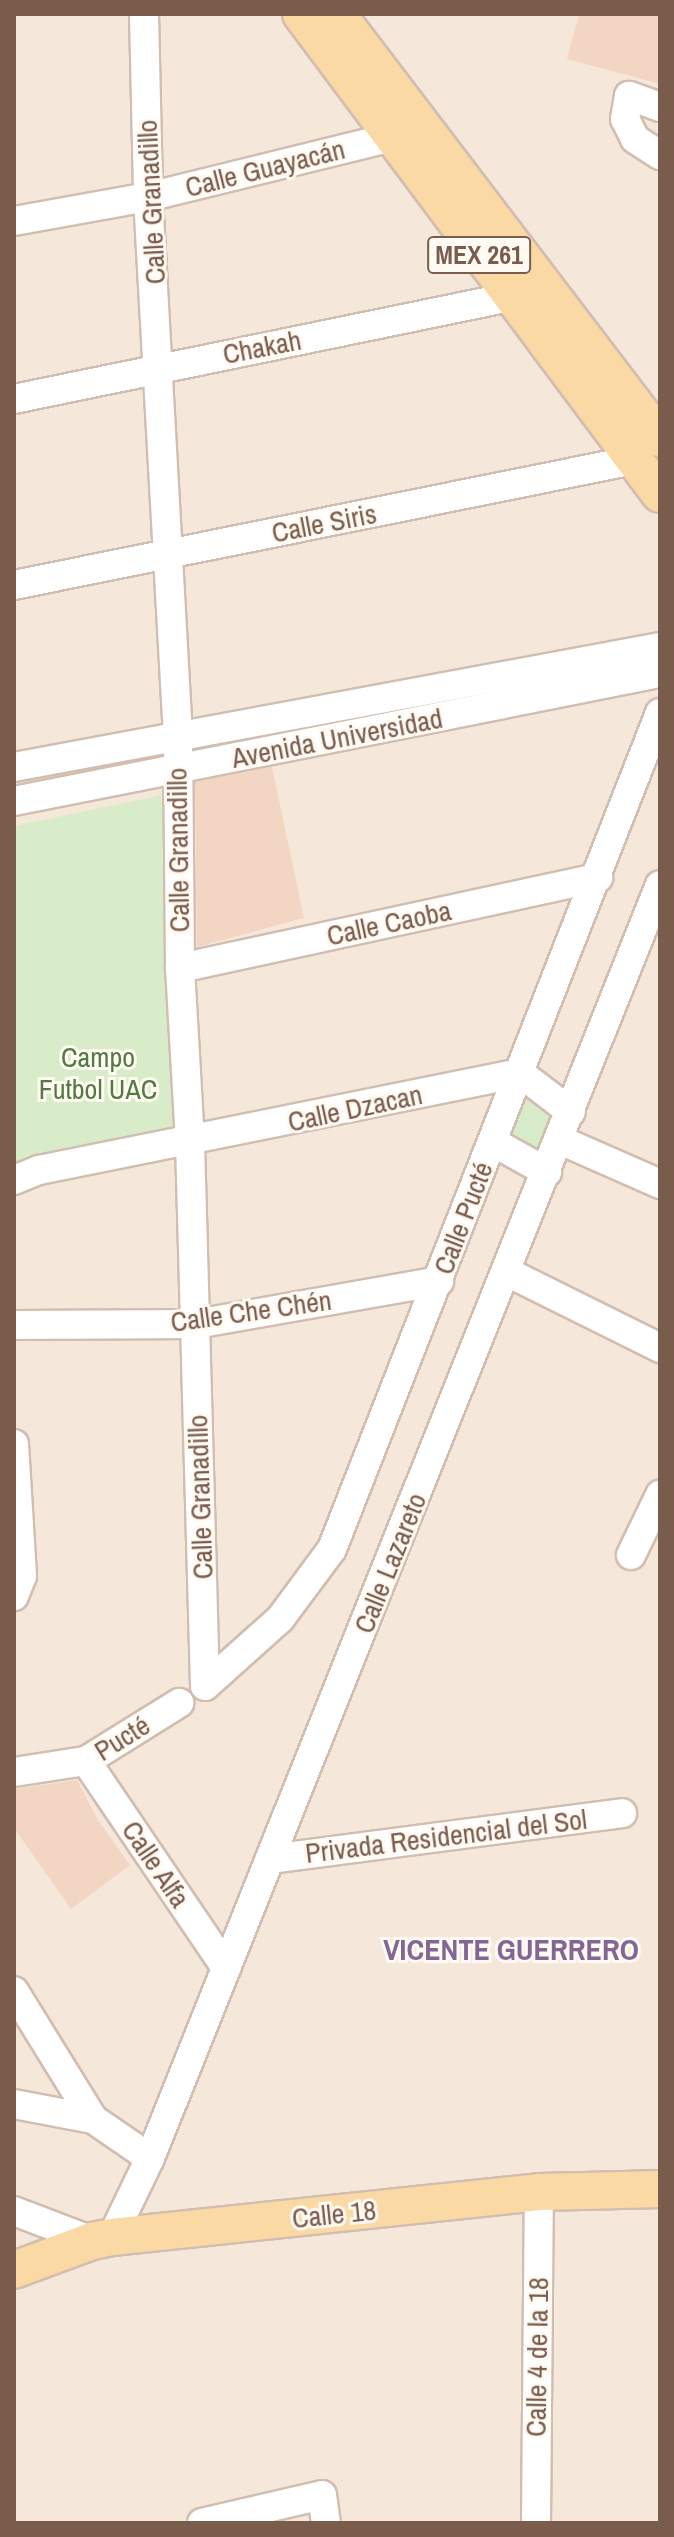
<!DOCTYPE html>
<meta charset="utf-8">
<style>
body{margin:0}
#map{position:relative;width:674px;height:2537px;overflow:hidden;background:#fdf6ec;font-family:"Archivo Narrow",sans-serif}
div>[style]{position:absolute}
.residential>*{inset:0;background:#f5e8da;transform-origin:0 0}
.green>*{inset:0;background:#d8ecc9}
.building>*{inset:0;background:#f3d5c3}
.roads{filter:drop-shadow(2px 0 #d1beb0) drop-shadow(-2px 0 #d1beb0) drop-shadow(0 2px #d1beb0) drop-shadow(0 -2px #d1beb0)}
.minor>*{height:28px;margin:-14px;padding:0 14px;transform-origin:14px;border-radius:14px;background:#fff}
.major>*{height:36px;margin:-18px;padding:0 18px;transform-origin:18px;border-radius:18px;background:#fbd9a5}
span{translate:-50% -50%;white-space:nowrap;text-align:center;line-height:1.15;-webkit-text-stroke:6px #fffaf3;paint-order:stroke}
.shield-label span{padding:2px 6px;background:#fffaf3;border:2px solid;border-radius:6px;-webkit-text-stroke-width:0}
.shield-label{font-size:26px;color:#7a5c4d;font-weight:700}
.street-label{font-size:28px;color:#7a5c4d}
.park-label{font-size:28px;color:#537a41}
.neighbourhood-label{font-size:30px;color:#846695;font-weight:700}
.frame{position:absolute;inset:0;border:16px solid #7a5c4d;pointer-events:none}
</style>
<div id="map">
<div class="residential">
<div style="left:14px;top:14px;width:646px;height:2509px"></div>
</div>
<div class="green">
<div style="clip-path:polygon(163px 795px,190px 1142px,14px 1180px,14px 826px)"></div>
<div style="clip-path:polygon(522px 1078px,566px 1113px,546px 1168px,497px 1141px)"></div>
</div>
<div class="building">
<div style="clip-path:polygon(579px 14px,660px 14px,660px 84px,567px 59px)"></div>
<div style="clip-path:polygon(272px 767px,304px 918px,197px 947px,195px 782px)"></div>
<div style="clip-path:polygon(77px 1780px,98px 1820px,130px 1865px,71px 1909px,14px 1828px,14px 1789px)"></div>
</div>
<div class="roads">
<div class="minor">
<div style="left:144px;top:14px;width:183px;rotate:88.7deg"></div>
<div style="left:148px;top:197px;width:541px;rotate:86.82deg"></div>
<div style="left:178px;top:737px;width:231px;rotate:89.5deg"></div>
<div style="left:180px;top:968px;width:174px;rotate:86.7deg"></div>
<div style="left:190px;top:1142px;width:544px;rotate:88.42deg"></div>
<div style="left:660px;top:107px;width:33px;rotate:-160deg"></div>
<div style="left:629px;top:96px;width:23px;rotate:100deg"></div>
<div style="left:625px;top:119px;width:22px;rotate:63deg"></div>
<div style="left:635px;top:139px;width:30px;rotate:33deg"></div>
<div style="left:14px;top:221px;width:136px;rotate:-10.2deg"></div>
<div style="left:148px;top:197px;width:251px;rotate:-13.8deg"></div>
<div style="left:392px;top:137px;width:20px;rotate:-33deg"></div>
<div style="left:14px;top:399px;width:506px;rotate:-11.62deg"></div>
<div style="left:14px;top:585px;width:632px;rotate:-11.4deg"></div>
<div style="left:14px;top:767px;width:657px;rotate:-10.52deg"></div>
<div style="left:14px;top:801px;width:659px;rotate:-11.21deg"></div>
<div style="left:180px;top:968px;width:428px;rotate:-12.2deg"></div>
<div style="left:560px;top:1140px;width:109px;rotate:23.7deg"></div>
<div style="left:493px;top:1142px;width:62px;rotate:29.1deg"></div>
<div style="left:14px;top:1180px;width:27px;rotate:-22deg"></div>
<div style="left:39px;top:1170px;width:491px;rotate:-11.4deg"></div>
<div style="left:520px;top:1073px;width:64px;rotate:37.4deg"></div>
<div style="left:507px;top:1272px;width:171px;rotate:26.4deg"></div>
<div style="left:14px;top:1325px;width:182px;rotate:-0.3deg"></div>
<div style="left:196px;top:1324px;width:247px;rotate:-10deg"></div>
<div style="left:14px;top:1444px;width:132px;rotate:86.5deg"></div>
<div style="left:22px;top:1576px;width:22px;rotate:112deg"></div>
<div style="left:631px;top:1555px;width:67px;rotate:-64.2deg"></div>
<div style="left:205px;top:1686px;width:101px;rotate:-41.8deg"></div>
<div style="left:280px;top:1619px;width:87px;rotate:-53.4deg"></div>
<div style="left:332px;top:1549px;width:898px;rotate:-68.58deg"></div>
<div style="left:86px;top:1761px;width:250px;rotate:55.9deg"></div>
<div style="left:14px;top:1772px;width:73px;rotate:-8.7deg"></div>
<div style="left:86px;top:1761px;width:110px;rotate:-31.9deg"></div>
<div style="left:270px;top:1859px;width:355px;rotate:-7.4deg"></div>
<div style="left:14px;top:1991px;width:150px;rotate:58.3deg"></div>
<div style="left:93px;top:2119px;width:69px;rotate:34.4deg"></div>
<div style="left:14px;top:2104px;width:80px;rotate:10.8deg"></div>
<div style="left:14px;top:2211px;width:84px;rotate:21deg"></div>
<div style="left:112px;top:2237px;width:88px;rotate:-64.3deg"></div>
<div style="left:150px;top:2158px;width:1371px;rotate:-68.17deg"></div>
<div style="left:202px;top:2523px;width:123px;rotate:-13.1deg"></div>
<div style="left:322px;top:2495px;width:28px;rotate:82deg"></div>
<div style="left:536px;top:2523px;width:331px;rotate:-89.5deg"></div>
</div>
<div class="major">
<div style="left:301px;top:14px;width:599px;rotate:53.21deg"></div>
<div style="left:337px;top:14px;width:533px;rotate:52.7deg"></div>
<div style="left:14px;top:2270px;width:83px;rotate:-20.4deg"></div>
<div style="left:92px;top:2241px;width:20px;rotate:-11deg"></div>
<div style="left:112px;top:2237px;width:429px;rotate:-6deg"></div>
<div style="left:539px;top:2192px;width:121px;rotate:-1.4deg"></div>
</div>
</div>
<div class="shield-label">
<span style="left:479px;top:255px">MEX 261</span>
</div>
<div class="street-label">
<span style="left:265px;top:168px;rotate:-14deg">Calle Guayacán</span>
<span style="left:151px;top:202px;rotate:-93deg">Calle Granadillo</span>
<span style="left:262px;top:347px;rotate:-11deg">Chakah</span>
<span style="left:324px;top:523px;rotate:-11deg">Calle Siris</span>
<span style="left:337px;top:738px;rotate:-11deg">Avenida Universidad</span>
<span style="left:178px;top:850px;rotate:-91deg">Calle Granadillo</span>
<span style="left:389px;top:923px;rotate:-12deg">Calle Caoba</span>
<span style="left:355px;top:1108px;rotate:-12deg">Calle Dzacan</span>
<span style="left:463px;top:1218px;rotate:-69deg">Calle Pucté</span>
<span style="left:251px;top:1311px;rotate:-8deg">Calle Che Chén</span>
<span style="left:200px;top:1497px;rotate:-92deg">Calle Granadillo</span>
<span style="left:390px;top:1563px;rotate:-68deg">Calle Lazareto</span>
<span style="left:122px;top:1738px;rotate:-32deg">Pucté</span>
<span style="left:446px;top:1836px;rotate:-7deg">Privada Residencial del Sol</span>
<span style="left:156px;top:1864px;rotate:56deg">Calle Alfa</span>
<span style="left:334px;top:2214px;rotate:-6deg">Calle 18</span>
<span style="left:537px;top:2357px;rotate:-89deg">Calle 4 de la 18</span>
</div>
<div class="park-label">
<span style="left:98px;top:1073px">Campo<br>Futbol UAC</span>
</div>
<div class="neighbourhood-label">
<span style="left:511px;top:1949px">VICENTE GUERRERO</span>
</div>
<div class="frame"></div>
</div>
